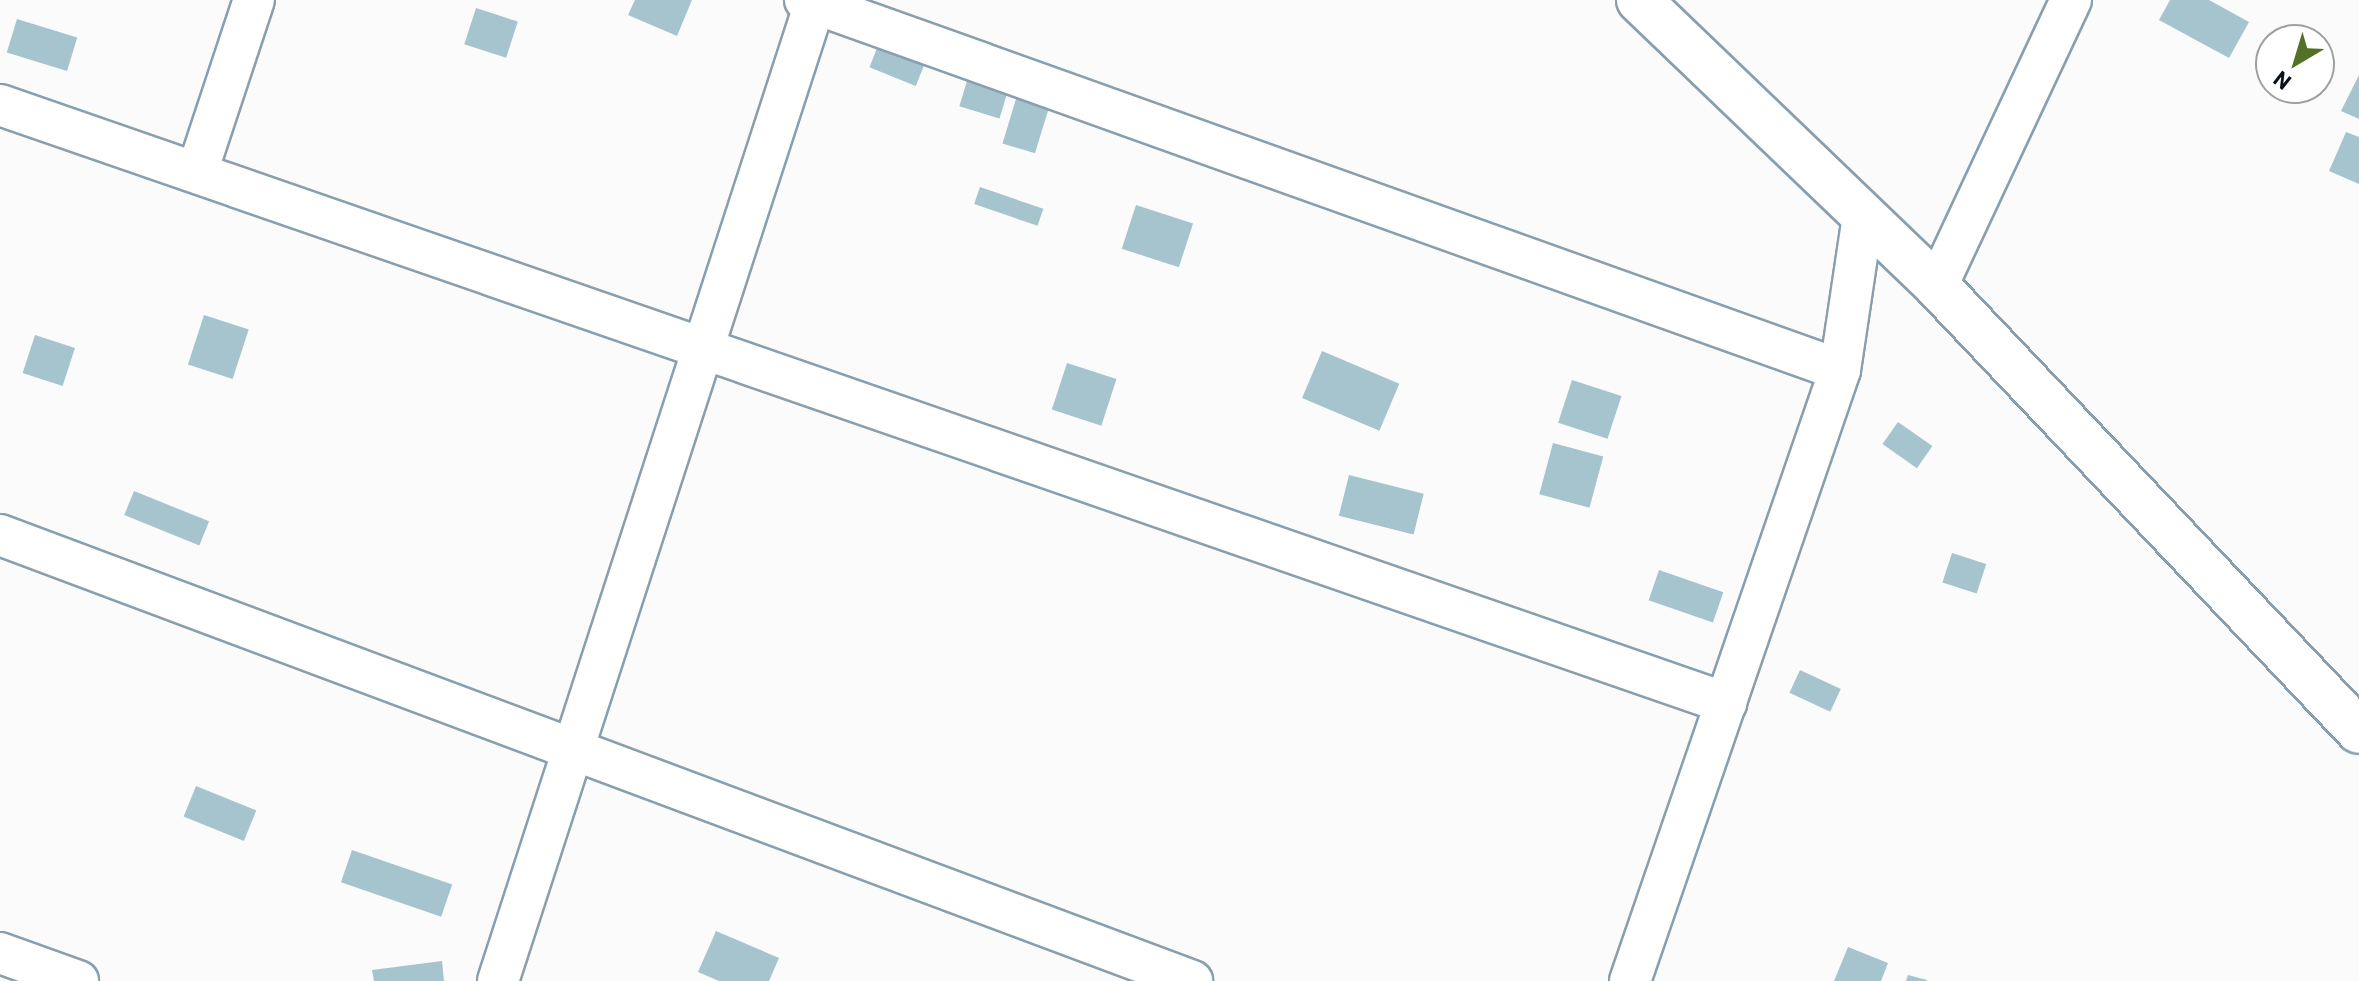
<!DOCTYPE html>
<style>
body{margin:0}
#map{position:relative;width:2359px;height:981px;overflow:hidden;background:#fbfbfb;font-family:Barlow,sans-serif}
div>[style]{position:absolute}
.building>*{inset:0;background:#a5c4cd;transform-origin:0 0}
.roads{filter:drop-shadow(2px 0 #889faf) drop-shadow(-2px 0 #889faf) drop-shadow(0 2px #889faf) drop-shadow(0 -2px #889faf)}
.minor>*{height:40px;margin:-20px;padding:0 20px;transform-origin:20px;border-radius:20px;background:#fff}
.tertiary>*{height:44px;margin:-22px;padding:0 22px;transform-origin:22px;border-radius:22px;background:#fff}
span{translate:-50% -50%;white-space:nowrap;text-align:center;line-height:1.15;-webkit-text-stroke:6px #fff;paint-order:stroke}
.north{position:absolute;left:2255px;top:24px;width:80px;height:80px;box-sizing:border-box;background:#fff;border:2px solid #9da0a3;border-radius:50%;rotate:218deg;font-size:22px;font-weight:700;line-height:32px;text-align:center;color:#0a1218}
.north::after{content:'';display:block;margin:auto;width:28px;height:36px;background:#537126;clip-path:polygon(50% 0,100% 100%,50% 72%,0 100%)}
</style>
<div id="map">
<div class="building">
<div style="clip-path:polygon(635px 0,692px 0,677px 36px,628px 15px)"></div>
<div style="clip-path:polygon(2170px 0,2209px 0,2249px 22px,2229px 58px,2159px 20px)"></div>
<div style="left:476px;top:8px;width:44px;height:38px;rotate:18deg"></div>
<div style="left:17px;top:19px;width:63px;height:35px;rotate:17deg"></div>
<div style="left:884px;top:31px;width:50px;height:39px;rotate:22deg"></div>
<div style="left:971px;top:68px;width:42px;height:40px;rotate:17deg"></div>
<div style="clip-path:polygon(2359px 75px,2359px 119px,2341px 111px)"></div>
<div style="left:1020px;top:86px;width:34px;height:60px;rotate:17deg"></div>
<div style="clip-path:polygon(2346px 132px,2359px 137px,2359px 184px,2329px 171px)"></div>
<div style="left:980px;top:187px;width:67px;height:18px;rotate:19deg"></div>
<div style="left:1136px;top:205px;width:60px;height:46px;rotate:18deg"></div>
<div style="left:204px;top:315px;width:47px;height:52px;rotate:18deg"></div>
<div style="left:35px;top:335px;width:42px;height:40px;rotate:18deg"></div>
<div style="left:1322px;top:351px;width:84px;height:51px;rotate:23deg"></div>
<div style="left:1067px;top:363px;width:52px;height:49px;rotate:18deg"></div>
<div style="left:1572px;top:380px;width:52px;height:45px;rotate:18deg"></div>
<div style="left:1898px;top:422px;width:42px;height:27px;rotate:35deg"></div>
<div style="left:1553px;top:443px;width:52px;height:53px;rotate:15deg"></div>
<div style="left:1349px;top:475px;width:77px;height:42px;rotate:14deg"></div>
<div style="left:134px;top:491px;width:81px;height:26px;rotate:22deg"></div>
<div style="left:1952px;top:553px;width:36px;height:31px;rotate:18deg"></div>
<div style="left:1659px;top:570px;width:68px;height:32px;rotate:19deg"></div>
<div style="left:1800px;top:670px;width:45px;height:25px;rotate:25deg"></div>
<div style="left:196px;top:786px;width:65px;height:33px;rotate:22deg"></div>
<div style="left:352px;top:850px;width:106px;height:34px;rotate:19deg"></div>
<div style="clip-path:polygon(716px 931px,779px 958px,769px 981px,719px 981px,698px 972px)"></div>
<div style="clip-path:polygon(1848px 947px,1888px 963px,1881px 981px,1834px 981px)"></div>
<div style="clip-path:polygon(442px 961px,444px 981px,374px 981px,372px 970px)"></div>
<div style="clip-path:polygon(1908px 975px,1927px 980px,1927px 981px,1906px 981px)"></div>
</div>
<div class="roads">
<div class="minor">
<div style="left:805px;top:0;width:1099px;rotate:19.67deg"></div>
<div style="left:0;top:105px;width:1827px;rotate:19.11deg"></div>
<div style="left:197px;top:172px;width:181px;rotate:-71.7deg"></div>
<div style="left:1937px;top:286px;width:316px;rotate:-64.9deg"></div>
<div style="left:0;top:535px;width:1273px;rotate:20.51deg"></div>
<div style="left:0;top:953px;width:83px;rotate:19.7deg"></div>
<div style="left:498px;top:981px;width:1031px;rotate:-72.04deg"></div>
<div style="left:1630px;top:981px;width:646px;rotate:-71.03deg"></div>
<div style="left:1840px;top:370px;width:156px;rotate:-81.5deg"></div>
</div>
<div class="tertiary">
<div style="left:1639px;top:0;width:413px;rotate:43.8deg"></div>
<div style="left:1937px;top:286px;width:613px;rotate:46.52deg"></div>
</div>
</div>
<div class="north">N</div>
</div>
